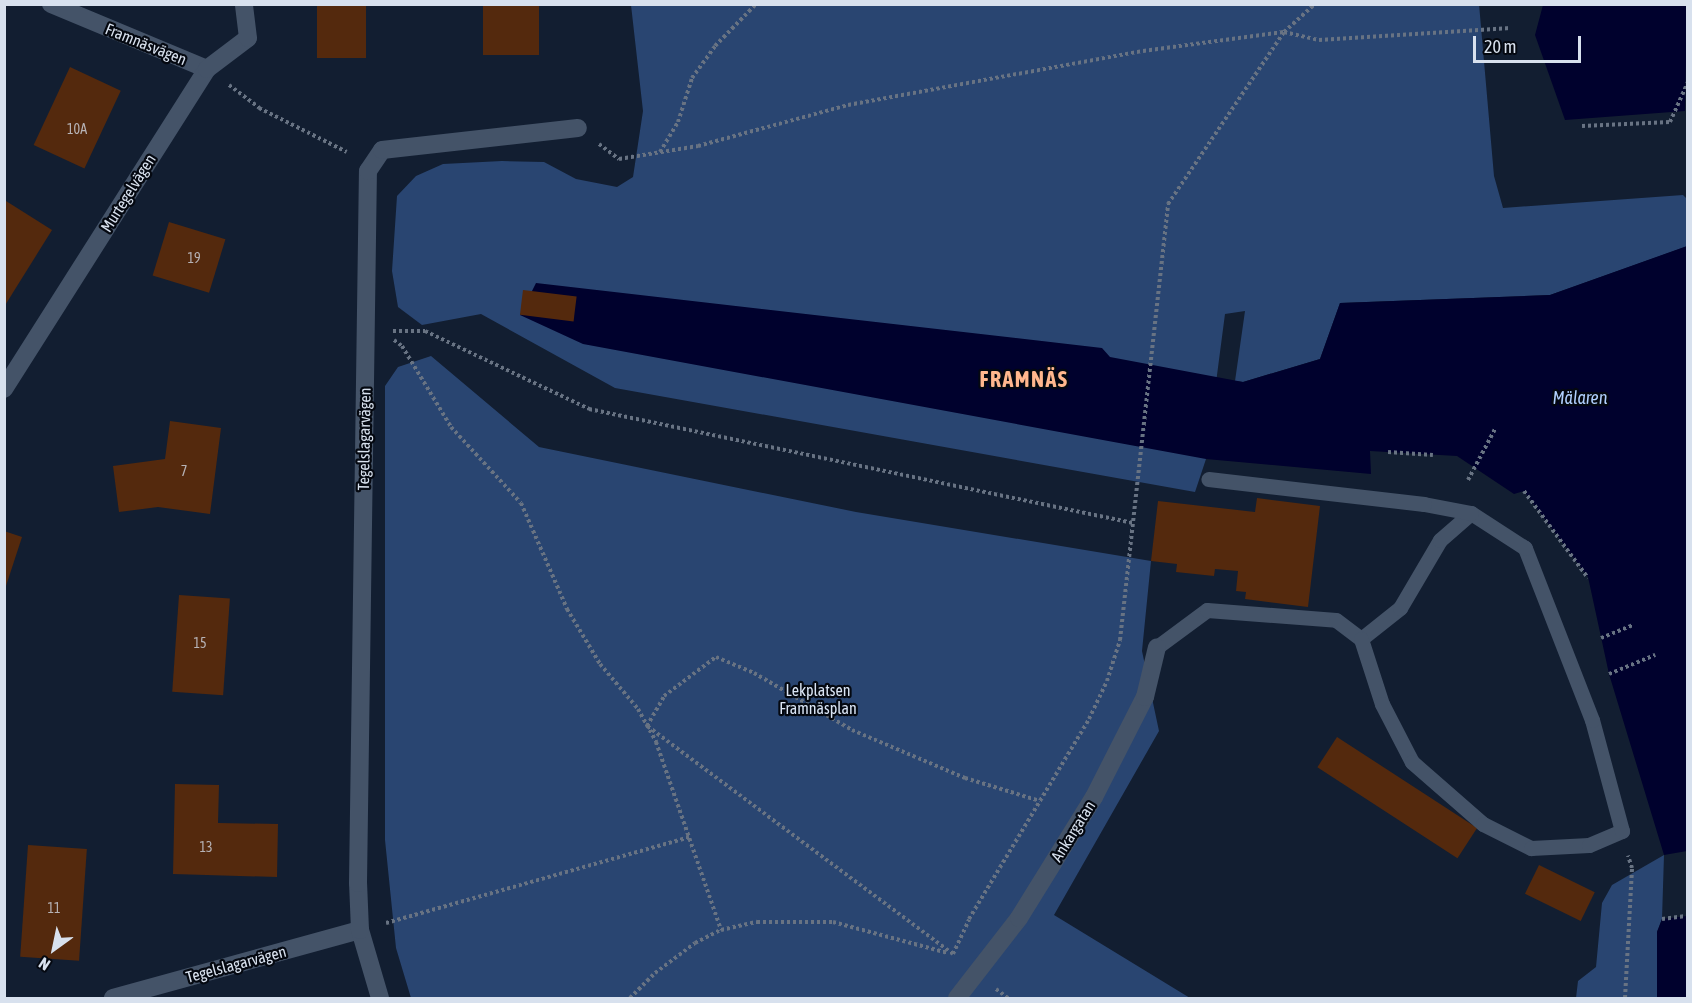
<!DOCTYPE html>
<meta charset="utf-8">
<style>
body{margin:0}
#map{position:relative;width:1692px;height:1003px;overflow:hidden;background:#121e31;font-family:"Asap Condensed",sans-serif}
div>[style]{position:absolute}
.green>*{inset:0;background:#294571}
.water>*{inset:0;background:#00012d}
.building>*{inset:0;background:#54290d;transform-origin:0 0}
.path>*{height:4px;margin-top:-2px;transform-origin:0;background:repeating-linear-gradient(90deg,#687383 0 3px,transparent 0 6px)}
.lane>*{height:15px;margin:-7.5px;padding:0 7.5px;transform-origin:7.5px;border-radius:7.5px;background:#445368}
.street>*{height:18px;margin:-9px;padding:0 9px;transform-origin:9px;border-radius:9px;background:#445368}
span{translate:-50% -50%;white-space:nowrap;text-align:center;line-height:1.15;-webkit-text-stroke:4.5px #040810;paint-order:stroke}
.number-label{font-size:14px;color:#b7b3b6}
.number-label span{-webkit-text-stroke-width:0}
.street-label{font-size:16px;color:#d8e1ee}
.park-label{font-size:16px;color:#dae5f5}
.water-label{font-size:18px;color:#b1d0ff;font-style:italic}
.district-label{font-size:22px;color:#ffb78e;font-weight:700;letter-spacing:1.5px}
.frame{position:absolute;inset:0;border:6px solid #d8e1ee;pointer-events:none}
.north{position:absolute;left:24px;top:919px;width:60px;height:60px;-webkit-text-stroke:4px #040810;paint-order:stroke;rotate:213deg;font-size:16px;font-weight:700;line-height:24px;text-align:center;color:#d8e1ee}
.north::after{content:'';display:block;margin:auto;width:21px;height:27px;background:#d8e1ee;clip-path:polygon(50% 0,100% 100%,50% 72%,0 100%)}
.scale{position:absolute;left:1473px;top:36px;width:108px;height:27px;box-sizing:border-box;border:3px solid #d8e1ee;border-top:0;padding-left:8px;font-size:18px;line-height:21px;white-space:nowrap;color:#d8e1ee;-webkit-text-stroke:4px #040810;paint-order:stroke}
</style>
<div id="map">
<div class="green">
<div style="clip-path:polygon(1479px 4px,1494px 176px,1503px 208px,1683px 195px,1687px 199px,1688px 246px,1550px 295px,1340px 303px,1320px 359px,1243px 382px,1235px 381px,1245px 311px,1225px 314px,1206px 459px,1195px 492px,615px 388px,481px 314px,422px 325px,398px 307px,392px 271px,397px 196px,416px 176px,443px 164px,502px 161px,544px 162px,576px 179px,617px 187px,633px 177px,643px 111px,631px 5px)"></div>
<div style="clip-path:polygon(431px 356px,539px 447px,856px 512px,1151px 561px,1142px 651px,1159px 731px,1054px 915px,1190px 998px,411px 998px,396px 948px,385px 840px,385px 386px,398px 367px)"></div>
<div style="clip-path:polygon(1664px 855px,1662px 919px,1657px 932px,1657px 998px,1576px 998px,1578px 981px,1596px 967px,1602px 903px,1612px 885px)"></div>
</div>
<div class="water">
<div style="clip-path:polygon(1543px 5px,1687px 5px,1685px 111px,1565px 120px,1535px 35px)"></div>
<div style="clip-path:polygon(1687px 246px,1687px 851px,1664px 855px,1609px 674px,1588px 577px,1524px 491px,1514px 494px,1457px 456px,1370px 451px,1371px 474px,1206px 459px,583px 344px,520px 315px,536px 283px,1102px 348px,1110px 357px,1243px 382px,1320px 359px,1340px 303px,1550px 295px)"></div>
<div style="clip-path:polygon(1687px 916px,1687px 998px,1657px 998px,1657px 932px,1662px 919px)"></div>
</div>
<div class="building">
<div style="left:317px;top:4px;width:49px;height:54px"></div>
<div style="left:483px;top:4px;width:56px;height:51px"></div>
<div style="left:70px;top:67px;width:56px;height:86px;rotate:25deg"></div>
<div style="clip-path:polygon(6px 201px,52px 230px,4px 307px,4px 203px)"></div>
<div style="left:169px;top:222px;width:59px;height:56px;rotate:17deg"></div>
<div style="left:523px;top:290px;width:54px;height:25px;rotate:7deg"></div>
<div style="clip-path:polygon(170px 421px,221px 428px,210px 514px,158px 507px,119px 512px,113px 466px,165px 459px)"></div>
<div style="clip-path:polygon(1257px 498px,1320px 506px,1308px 607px,1245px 599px,1246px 592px,1236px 591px,1238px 571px,1215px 569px,1214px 576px,1176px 572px,1177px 564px,1151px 561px,1158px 501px,1255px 512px)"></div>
<div style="clip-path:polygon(4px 531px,22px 537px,5px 589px,4px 589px)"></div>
<div style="left:179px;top:595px;width:51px;height:97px;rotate:4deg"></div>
<div style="left:1337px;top:737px;width:167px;height:36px;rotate:33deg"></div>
<div style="clip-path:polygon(175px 784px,219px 785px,218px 823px,278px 824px,277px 877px,173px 874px)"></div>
<div style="left:28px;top:845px;width:59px;height:112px;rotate:4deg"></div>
<div style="left:1539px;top:865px;width:62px;height:32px;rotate:26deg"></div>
</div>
<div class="path">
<div style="left:229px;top:85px;width:38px;rotate:37deg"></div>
<div style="left:259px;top:108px;width:98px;rotate:26.6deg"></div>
<div style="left:1582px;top:126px;width:88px;rotate:-2.6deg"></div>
<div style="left:1670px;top:122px;width:44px;rotate:-65.8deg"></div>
<div style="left:599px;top:144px;width:25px;rotate:37deg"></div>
<div style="left:619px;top:159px;width:80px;rotate:-9.3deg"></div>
<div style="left:698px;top:146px;width:156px;rotate:-15.3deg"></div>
<div style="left:848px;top:105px;width:300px;rotate:-10.4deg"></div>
<div style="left:1143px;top:51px;width:142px;rotate:-7.7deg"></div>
<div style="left:1284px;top:32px;width:42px;rotate:-42.1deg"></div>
<div style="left:660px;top:152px;width:35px;rotate:-59deg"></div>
<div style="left:678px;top:122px;width:46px;rotate:-72.3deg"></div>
<div style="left:692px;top:78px;width:39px;rotate:-54deg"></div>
<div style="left:715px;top:46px;width:59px;rotate:-45.7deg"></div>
<div style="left:393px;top:331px;width:32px"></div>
<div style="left:425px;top:331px;width:182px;rotate:25.4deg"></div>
<div style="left:589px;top:409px;width:556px;rotate:11.84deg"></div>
<div style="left:394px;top:340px;width:10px;rotate:37deg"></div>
<div style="left:402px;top:346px;width:95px;rotate:58.8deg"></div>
<div style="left:451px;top:427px;width:103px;rotate:47.4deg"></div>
<div style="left:521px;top:503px;width:116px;rotate:66.5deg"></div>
<div style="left:567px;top:609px;width:64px;rotate:59deg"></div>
<div style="left:600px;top:664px;width:59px;rotate:49.8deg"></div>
<div style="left:638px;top:709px;width:38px;rotate:61deg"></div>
<div style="left:656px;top:742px;width:199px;rotate:70.9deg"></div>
<div style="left:1388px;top:452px;width:45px;rotate:3.8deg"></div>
<div style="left:1468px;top:480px;width:58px;rotate:-62.1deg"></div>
<div style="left:1524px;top:491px;width:108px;rotate:53.7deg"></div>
<div style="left:1601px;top:638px;width:35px;rotate:-22deg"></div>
<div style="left:1609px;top:674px;width:50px;rotate:-22.4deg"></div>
<div style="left:1662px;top:919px;width:26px;rotate:-7deg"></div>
<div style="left:386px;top:923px;width:315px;rotate:-15.8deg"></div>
<div style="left:953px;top:954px;width:38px;rotate:-65deg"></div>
<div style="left:969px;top:919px;width:233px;rotate:-59deg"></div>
<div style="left:1089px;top:719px;width:42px;rotate:-64.7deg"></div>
<div style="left:1107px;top:681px;width:43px;rotate:-72.4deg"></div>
<div style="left:1120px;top:640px;width:439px;rotate:-83.7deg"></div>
<div style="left:1168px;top:204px;width:207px;rotate:-56deg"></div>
<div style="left:1284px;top:32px;width:36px;rotate:13deg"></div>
<div style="left:1319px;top:40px;width:192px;rotate:-3.6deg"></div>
<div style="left:953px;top:954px;width:382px;rotate:-143.3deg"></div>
<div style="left:647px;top:726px;width:34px;rotate:-60deg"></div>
<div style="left:664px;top:696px;width:65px;rotate:-36.9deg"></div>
<div style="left:716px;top:657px;width:41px;rotate:22.8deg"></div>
<div style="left:754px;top:673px;width:113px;rotate:30.2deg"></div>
<div style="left:852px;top:730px;width:123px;rotate:23deg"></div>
<div style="left:965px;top:778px;width:78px;rotate:17deg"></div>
<div style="left:996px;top:989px;width:15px;rotate:37deg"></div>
<div style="left:630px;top:998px;width:35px;rotate:-45deg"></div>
<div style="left:655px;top:973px;width:50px;rotate:-36.9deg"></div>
<div style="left:695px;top:943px;width:29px;rotate:-27deg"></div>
<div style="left:721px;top:930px;width:37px;rotate:-13deg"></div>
<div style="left:757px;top:922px;width:76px"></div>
<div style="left:833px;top:922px;width:119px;rotate:15.1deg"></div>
<div style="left:1625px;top:998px;width:130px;rotate:-86.9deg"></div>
<div style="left:1632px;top:868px;width:13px;rotate:-108deg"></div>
</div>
<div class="lane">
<div style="left:1361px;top:639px;width:50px;rotate:-38.5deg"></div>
<div style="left:1400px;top:608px;width:79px;rotate:-59.5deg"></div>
<div style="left:1440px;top:540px;width:41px;rotate:-41.1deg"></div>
<div style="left:1157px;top:647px;width:62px;rotate:-36.5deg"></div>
<div style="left:1207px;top:610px;width:129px;rotate:4.4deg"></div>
<div style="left:1336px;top:620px;width:31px;rotate:37deg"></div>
<div style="left:1361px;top:639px;width:68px;rotate:72.1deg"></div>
<div style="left:1382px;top:704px;width:65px;rotate:62.7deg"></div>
<div style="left:1412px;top:762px;width:94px;rotate:41.1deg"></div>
<div style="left:1483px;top:824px;width:54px;rotate:26.6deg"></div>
<div style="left:1531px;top:848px;width:58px;rotate:-3deg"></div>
<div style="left:1589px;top:845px;width:36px;rotate:-23deg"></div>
<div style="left:1622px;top:831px;width:115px;rotate:-105.1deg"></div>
<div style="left:1592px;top:720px;width:185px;rotate:-111.3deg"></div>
<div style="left:1525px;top:548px;width:64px;rotate:-147.1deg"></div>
<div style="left:1471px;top:513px;width:48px;rotate:-169.2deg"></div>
<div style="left:1424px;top:504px;width:217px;rotate:-173.4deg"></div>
</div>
<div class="street">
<div style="left:51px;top:4px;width:169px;rotate:22.6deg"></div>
<div style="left:4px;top:389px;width:379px;rotate:-57.6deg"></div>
<div style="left:207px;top:69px;width:51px;rotate:-37.1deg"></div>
<div style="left:248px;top:38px;width:34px;rotate:-97deg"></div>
<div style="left:113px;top:998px;width:256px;rotate:-15.4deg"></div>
<div style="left:380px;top:998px;width:71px;rotate:-106.4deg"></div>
<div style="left:360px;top:930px;width:47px;rotate:-92.4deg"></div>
<div style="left:358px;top:883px;width:712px;rotate:-89.2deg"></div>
<div style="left:368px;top:171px;width:25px;rotate:-56deg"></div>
<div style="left:382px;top:150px;width:197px;rotate:-6.4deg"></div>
<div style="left:957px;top:998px;width:101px;rotate:-52.2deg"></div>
<div style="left:1019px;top:918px;width:142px;rotate:-58.2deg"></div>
<div style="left:1094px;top:797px;width:112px;rotate:-63deg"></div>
<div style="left:1145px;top:697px;width:51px;rotate:-76.5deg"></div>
</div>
<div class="number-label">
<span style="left:77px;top:129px">10A</span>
<span style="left:194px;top:258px">19</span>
<span style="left:184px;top:471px">7</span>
<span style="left:200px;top:643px">15</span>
<span style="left:206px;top:847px">13</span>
<span style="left:54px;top:908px">11</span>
</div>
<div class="street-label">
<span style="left:146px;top:44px;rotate:22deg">Framnäsvägen</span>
<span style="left:128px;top:193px;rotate:-58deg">Murtegelvägen</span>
<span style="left:364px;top:439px;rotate:-89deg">Tegelslagarvägen</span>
<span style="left:1073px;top:831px;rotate:-58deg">Ankargatan</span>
<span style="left:236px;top:964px;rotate:-15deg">Tegelslagarvägen</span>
</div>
<div class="park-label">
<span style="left:818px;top:699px">Lekplatsen<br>Framnäsplan</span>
</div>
<div class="water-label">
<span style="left:1580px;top:398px">Mälaren</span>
</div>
<div class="district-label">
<span style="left:1024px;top:380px">FRAMNÄS</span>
</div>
<div class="frame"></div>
<div class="north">N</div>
<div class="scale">20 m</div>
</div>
